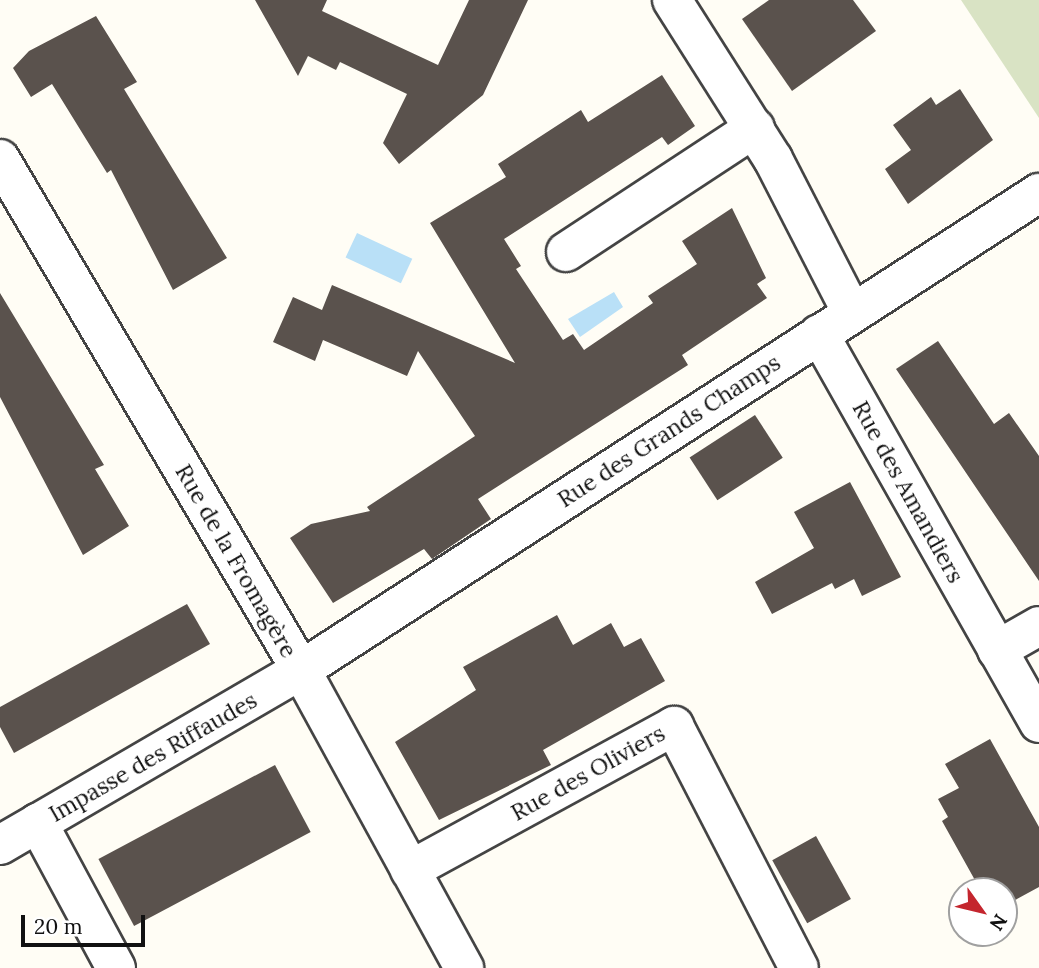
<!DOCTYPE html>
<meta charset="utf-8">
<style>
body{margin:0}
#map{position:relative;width:1039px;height:968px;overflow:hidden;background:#fffdf5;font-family:Lora,serif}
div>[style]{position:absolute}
.cemetery>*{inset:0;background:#d9e3c4}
.water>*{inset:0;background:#b9e0f7;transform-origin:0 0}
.building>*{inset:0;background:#5a524d;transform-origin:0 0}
.roads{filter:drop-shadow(2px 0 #444) drop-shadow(-2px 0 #444) drop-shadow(0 2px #444) drop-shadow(0 -2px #444)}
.minor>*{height:38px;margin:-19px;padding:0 19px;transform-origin:19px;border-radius:19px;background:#fff}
span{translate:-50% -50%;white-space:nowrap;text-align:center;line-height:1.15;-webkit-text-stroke:7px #fff;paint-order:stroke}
.street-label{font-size:23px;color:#111}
.north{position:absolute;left:948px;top:877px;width:70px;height:70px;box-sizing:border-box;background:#fff;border:2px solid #a0a0a0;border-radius:50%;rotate:124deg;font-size:19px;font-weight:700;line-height:28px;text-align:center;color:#111}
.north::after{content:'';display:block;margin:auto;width:24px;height:32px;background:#c4262e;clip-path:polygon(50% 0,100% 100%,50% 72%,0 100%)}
.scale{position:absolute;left:21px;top:915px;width:124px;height:32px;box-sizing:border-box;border:4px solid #111;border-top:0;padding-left:9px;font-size:21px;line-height:24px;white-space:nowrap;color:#111;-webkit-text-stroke:5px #fff;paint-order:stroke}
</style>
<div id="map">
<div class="cemetery">
<div style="clip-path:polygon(961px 0,1039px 0,1039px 118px)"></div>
</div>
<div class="water">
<div style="left:357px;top:233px;width:61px;height:27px;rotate:25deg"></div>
<div style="clip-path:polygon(614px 292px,623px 307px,580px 337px,568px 319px)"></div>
</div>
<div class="building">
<div style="clip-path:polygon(255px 0,327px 0,322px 11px,438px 65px,469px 0,528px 0,483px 95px,399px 164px,383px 143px,407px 94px,340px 62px,336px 70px,308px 56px,298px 76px)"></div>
<div style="clip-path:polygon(769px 0,853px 0,876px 31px,792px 91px,742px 19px)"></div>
<div style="clip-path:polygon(96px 16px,137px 82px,124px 89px,227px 258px,173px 290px,111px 170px,107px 173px,52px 84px,31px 97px,13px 68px,29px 51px)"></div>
<div style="clip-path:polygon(662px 75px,695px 126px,668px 145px,662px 137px,504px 239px,521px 266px,516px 269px,563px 340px,573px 334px,584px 350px,653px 303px,648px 296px,697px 264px,682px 241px,732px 208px,766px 278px,757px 284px,767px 298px,682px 355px,688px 365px,478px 499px,491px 519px,432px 559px,424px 549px,333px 603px,290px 538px,311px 524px,370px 511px,367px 507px,475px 436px,418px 351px,407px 376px,323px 340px,315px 361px,273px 342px,293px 297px,322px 310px,332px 285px,515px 363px,430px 223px,506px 177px,498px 164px,581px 110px,588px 122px)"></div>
<div style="clip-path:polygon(960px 89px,993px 140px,908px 204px,885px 169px,911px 150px,893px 125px,931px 97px,936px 105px)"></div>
<div style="clip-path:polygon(0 293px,104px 465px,95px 469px,129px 526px,83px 555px,0 397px)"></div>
<div style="clip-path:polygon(938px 341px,994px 424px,1009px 413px,1039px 456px,1039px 581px,896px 369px)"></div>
<div style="left:755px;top:415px;width:51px;height:78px;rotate:57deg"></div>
<div style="clip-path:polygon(850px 482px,901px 577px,862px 596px,854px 579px,835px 589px,832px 583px,772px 614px,755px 582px,814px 548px,794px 512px)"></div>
<div style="clip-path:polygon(187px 604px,210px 644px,14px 753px,0 727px,0 707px)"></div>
<div style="clip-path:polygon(557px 615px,573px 645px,611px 623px,624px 647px,641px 638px,665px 681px,543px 750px,551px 765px,439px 820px,395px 742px,476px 690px,463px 667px)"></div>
<div style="clip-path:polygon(990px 739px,1039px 827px,1039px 887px,1004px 906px,1004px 891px,981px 891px,942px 821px,948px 817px,938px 799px,959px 788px,945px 764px)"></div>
<div style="left:275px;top:765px;width:76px;height:200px;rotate:62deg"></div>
<div style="left:816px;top:836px;width:72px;height:50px;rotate:61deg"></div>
</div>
<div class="roads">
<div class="minor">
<div style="left:672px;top:0;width:188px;rotate:57.6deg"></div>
<div style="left:773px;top:159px;width:173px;rotate:62.8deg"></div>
<div style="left:0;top:159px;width:593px;rotate:59.5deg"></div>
<div style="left:301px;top:670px;width:340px;rotate:61.3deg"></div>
<div style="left:566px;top:252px;width:226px;rotate:-33.3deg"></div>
<div style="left:819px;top:334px;width:447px;rotate:60.5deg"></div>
<div style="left:997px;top:650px;width:48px;rotate:-29.7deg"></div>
<div style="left:0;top:845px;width:44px;rotate:-30.1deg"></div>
<div style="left:410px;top:870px;width:301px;rotate:-28.6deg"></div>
<div style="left:674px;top:726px;width:272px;rotate:62.7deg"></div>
<div style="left:116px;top:968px;width:165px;rotate:-118.3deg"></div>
<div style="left:38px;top:823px;width:304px;rotate:-30.2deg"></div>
<div style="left:301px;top:670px;width:879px;rotate:-32.88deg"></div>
</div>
</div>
<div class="street-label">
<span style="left:669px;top:431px;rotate:-33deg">Rue des Grands Champs</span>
<span style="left:908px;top:492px;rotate:61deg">Rue des Amandiers</span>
<span style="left:236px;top:561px;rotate:60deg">Rue de la Fromagère</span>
<span style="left:153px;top:757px;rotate:-30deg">Impasse des Riffaudes</span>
<span style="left:588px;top:773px;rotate:-29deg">Rue des Oliviers</span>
</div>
<div class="north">N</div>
<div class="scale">20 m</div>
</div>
